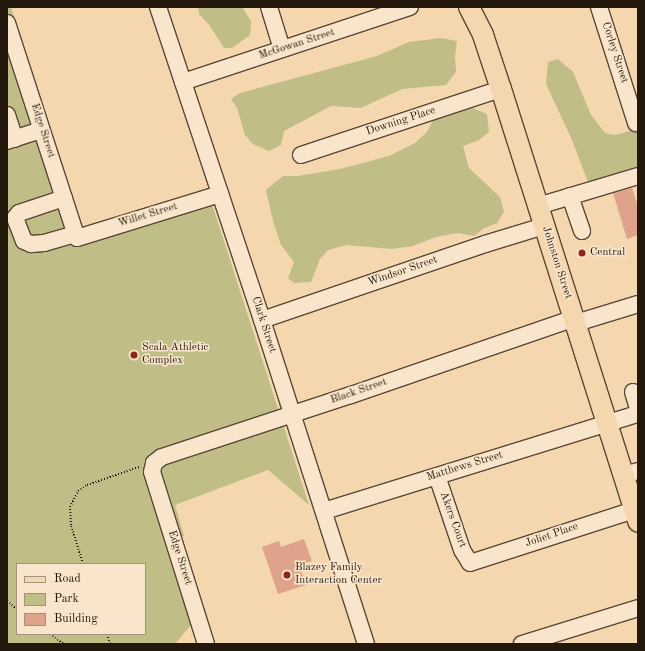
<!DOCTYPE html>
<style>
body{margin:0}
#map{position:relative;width:645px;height:651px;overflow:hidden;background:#f4d7af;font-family:"Old Standard TT",serif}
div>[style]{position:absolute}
.green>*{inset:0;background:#c0bd87}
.building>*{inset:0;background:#dea38a}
.path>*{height:2px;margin-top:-1px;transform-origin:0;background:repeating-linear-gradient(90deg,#23180b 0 1px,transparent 0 3px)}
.roads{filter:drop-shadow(1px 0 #574834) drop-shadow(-1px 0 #574834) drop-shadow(0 1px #574834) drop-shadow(0 -1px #574834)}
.minor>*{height:16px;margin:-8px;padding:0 8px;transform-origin:8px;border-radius:8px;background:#f8e5cb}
.major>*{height:20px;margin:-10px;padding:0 10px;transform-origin:10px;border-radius:10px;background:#f4d7af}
.dots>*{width:11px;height:11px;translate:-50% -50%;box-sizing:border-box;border:2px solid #f8e5cb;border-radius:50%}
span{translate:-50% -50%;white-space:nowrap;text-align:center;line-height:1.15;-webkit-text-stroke:3px #f8e5cb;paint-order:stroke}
.street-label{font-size:11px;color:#23180b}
.poi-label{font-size:11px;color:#23180b}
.left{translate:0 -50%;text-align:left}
.frame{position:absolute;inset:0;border:8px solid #23180b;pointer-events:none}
.legend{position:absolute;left:16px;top:563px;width:130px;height:72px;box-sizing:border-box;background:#f8e5cb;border:1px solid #a3937e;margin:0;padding:5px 7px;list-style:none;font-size:12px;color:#23180b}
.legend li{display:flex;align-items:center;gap:8px;height:20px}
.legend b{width:20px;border:1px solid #a3937e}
</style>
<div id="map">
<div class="green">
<div style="clip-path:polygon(evenodd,7px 7px,11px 7px,83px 240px,212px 204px,309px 505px,268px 470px,175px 505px,184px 536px,170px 541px,195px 620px,175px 644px,7px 644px,7px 7px,17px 564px,145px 564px,145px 634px,17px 634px,17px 564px)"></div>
<div style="clip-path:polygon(198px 7px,242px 7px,251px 21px,250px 35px,232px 48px,224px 48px,210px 26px,199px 14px)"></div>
<div style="clip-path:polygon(441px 38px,457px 41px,455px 56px,456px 72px,446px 85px,402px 89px,361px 108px,331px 106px,284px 131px,281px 145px,269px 151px,253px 144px,245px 135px,237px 108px,231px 99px,240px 93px,377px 56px,409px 42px)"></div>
<div style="clip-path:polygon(558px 59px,573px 72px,591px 115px,605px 133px,615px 135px,638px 129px,638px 167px,594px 183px,588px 182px,572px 140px,546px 84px,548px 62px)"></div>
<div style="clip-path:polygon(468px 106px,487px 114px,489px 132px,479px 140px,463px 146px,469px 168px,500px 197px,504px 212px,497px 223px,483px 229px,474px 236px,458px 233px,436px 237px,413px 246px,392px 249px,346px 245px,328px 250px,320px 259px,311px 282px,294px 283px,288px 278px,294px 262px,281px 245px,273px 221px,266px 190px,283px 176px,298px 176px,340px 169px,389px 156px,415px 143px,427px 132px,434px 118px)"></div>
</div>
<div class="building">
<div style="clip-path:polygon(632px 188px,638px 206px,638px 235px,627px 239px,613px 193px)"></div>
<div style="clip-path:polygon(304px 539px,312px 561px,299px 565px,306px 585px,278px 594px,262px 547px,279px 541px,281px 547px)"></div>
</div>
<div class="path">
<div style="left:83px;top:564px;width:41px;rotate:-107.1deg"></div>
<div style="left:71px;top:525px;width:18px;rotate:-93deg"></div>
<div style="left:70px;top:507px;width:18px;rotate:-63deg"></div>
<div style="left:78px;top:491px;width:11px;rotate:-34deg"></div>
<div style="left:87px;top:485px;width:55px;rotate:-19.1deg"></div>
<div style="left:7px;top:601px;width:13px;rotate:39deg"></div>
<div style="left:50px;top:634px;width:17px;rotate:36deg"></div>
<div style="left:107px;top:634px;width:10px;rotate:73deg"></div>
</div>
<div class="roads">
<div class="minor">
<div style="left:158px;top:7px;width:330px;rotate:71.6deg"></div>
<div style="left:262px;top:320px;width:340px;rotate:72.2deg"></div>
<div style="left:269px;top:7px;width:44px;rotate:72.8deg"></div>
<div style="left:599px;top:7px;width:122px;rotate:72.3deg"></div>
<div style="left:7px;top:23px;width:226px;rotate:72deg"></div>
<div style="left:77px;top:238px;width:150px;rotate:-17.1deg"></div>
<div style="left:183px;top:82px;width:239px;rotate:-18.3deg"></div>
<div style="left:7px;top:115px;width:25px;rotate:72deg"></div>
<div style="left:7px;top:141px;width:36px;rotate:-18deg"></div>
<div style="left:301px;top:155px;width:211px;rotate:-18.3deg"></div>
<div style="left:570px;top:196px;width:37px;rotate:71deg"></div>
<div style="left:64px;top:198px;width:47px;rotate:161.6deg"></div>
<div style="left:19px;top:213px;width:6px;rotate:129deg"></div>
<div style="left:15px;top:218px;width:5px;rotate:68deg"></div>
<div style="left:17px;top:223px;width:19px;rotate:69deg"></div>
<div style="left:24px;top:241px;width:8px;rotate:23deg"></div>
<div style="left:31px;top:244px;width:13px;rotate:-4deg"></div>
<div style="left:44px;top:243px;width:33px;rotate:-16deg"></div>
<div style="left:538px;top:206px;width:104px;rotate:-16.7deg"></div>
<div style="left:262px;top:320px;width:236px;rotate:-18.8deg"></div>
<div style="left:485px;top:244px;width:62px;rotate:-17deg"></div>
<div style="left:576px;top:323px;width:65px;rotate:-17deg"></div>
<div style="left:633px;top:392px;width:17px;rotate:73deg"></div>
<div style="left:623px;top:475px;width:16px;rotate:-15deg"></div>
<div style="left:437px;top:476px;width:78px;rotate:71.3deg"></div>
<div style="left:462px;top:550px;width:15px;rotate:58deg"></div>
<div style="left:470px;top:563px;width:172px;rotate:-17.9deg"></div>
<div style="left:324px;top:511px;width:329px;rotate:-17.2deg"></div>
<div style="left:206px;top:644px;width:180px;rotate:-107.4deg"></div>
<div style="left:152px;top:472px;width:9px;rotate:-77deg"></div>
<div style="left:154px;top:463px;width:10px;rotate:-37deg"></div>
<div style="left:162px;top:457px;width:199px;rotate:-18.2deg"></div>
<div style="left:351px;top:395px;width:236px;rotate:-19deg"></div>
<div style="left:522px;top:644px;width:121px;rotate:-17.2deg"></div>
</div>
<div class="major">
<div style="left:469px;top:7px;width:31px;rotate:63deg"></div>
<div style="left:483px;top:35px;width:57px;rotate:71.6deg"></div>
<div style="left:501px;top:89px;width:454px;rotate:72.4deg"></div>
</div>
</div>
<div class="dots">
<div style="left:582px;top:253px;background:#8f2418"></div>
<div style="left:134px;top:355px;background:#8f2418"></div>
<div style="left:287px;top:575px;background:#8f2418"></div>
</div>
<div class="street-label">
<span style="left:297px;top:45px;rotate:-18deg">McGowan Street</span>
<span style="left:614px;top:53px;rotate:72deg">Corley Street</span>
<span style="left:401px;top:122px;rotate:-18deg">Downing Place</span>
<span style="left:42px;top:131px;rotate:72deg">Edge Street</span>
<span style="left:148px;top:216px;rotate:-17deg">Willet Street</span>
<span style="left:556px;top:263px;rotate:72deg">Johnston Street</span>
<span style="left:403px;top:272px;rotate:-19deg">Windsor Street</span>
<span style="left:263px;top:325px;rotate:72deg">Clark Street</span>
<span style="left:359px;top:392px;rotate:-19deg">Black Street</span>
<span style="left:465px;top:467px;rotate:-17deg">Matthews Street</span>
<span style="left:452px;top:520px;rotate:70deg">Akers Court</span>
<span style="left:552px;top:536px;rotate:-19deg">Joliet Place</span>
<span style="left:179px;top:558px;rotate:72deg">Edge Street</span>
</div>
<div class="poi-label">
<span class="left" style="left:590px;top:253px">Central</span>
<span class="left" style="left:142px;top:355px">Scala Athletic<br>Complex</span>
<span class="left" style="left:295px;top:575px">Blazey Family<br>Interaction Center</span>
</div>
<div class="frame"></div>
<ul class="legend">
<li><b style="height:5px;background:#f4d7af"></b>Road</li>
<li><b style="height:11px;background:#c0bd87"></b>Park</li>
<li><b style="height:11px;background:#dea38a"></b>Building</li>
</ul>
</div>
